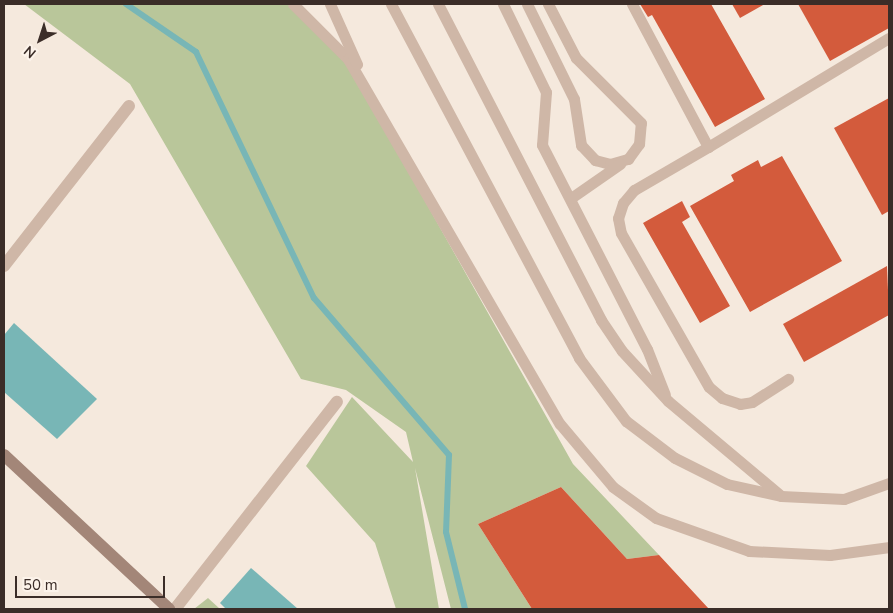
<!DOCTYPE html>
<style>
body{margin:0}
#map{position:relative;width:893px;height:613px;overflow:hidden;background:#f5e9dd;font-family:"Nunito Sans",sans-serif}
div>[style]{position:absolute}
.green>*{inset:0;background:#b9c69a}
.water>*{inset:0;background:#78b6b6}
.stream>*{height:6px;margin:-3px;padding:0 3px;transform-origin:3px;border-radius:3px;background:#78b6b6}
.building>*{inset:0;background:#d35b3c}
.lane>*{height:11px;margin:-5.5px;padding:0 5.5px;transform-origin:5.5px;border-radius:5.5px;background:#cfb7a7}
.street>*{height:12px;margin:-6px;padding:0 6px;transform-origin:6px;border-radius:6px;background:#cfb7a7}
.secondary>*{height:12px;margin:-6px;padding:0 6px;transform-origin:6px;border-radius:6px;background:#a38678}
span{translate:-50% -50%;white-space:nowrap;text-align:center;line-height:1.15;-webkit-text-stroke:4.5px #fcf3ea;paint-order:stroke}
.frame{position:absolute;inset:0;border:5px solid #3b2d28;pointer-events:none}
.north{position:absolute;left:15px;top:15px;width:50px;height:50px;-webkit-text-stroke:4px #fcf3ea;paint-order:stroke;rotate:220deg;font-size:14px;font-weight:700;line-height:20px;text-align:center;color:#3b2d28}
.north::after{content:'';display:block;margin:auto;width:18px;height:22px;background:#3b2d28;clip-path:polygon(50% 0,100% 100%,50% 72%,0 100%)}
.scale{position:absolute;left:15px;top:576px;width:150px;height:22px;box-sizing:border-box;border:2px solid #3b2d28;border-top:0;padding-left:6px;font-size:15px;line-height:18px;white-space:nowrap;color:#3b2d28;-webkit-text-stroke:4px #fcf3ea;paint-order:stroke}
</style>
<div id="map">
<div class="green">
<div style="clip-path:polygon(24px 4px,292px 4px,349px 66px,573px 464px,659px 555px,627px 559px,561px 487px,478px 524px,532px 609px,451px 609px,415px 468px,439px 609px,396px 609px,375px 543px,306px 466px,352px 397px,413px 462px,406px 432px,346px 390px,301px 379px,130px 84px)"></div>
<div style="clip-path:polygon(208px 598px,220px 609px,194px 609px)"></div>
</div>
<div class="water">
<div style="clip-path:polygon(14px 323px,97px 399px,57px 439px,4px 392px,4px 335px)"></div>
<div style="clip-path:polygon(251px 568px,298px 609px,226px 609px,220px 603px)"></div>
</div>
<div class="stream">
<div style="left:126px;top:4px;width:85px;rotate:34.4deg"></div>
<div style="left:196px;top:52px;width:273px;rotate:64.4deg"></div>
<div style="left:314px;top:298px;width:207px;rotate:49.3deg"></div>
<div style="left:449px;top:455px;width:77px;rotate:92.2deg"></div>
<div style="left:446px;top:532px;width:79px;rotate:76.1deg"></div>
</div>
<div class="building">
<div style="clip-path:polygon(640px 4px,711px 4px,765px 99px,715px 127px,652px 15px,648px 17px)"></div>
<div style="clip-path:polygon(732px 4px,765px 4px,740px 18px)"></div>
<div style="clip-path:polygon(798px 4px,889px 4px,889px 28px,830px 61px)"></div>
<div style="clip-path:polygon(889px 98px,889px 211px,882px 215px,834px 128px)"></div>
<div style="clip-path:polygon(782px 156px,842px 261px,750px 312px,690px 206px,734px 181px,731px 175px,758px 160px,761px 167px)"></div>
<div style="clip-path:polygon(682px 201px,690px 217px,682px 222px,730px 306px,700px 323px,643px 223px)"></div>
<div style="clip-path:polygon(887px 266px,889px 315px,804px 362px,783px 324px)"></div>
<div style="clip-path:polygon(561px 487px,627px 559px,659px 555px,709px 609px,532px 609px,478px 524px)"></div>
</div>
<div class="lane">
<div style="left:293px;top:4px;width:78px;rotate:45deg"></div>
<div style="left:348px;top:59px;width:422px;rotate:59.9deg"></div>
<div style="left:560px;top:424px;width:82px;rotate:49.9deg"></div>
<div style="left:613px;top:487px;width:53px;rotate:35.8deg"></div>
<div style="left:656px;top:518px;width:99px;rotate:19.5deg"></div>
<div style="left:749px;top:551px;width:81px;rotate:2.8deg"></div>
<div style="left:830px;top:555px;width:60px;rotate:-7.7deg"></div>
<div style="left:330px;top:4px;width:66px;rotate:65.8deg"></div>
<div style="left:391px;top:4px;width:401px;rotate:62deg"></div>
<div style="left:579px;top:358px;width:79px;rotate:53.3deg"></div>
<div style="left:626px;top:421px;width:61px;rotate:37.1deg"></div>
<div style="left:675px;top:458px;width:58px;rotate:26.6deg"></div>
<div style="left:727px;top:484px;width:55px;rotate:12.5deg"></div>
<div style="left:781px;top:496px;width:63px;rotate:2.7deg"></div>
<div style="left:844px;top:499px;width:48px;rotate:-19.6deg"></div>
<div style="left:438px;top:4px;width:356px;rotate:62.7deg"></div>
<div style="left:601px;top:320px;width:37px;rotate:56deg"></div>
<div style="left:622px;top:351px;width:68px;rotate:47.4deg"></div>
<div style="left:668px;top:401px;width:145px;rotate:40deg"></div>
<div style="left:503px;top:4px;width:98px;rotate:64deg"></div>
<div style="left:546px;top:92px;width:53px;rotate:94.3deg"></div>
<div style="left:542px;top:145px;width:229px;rotate:62.8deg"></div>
<div style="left:647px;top:349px;width:49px;rotate:68.6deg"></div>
<div style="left:527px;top:4px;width:106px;rotate:63.7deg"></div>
<div style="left:574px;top:99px;width:47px;rotate:81.3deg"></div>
<div style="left:581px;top:145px;width:21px;rotate:47deg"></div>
<div style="left:595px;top:160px;width:16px;rotate:15deg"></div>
<div style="left:610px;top:164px;width:19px;rotate:-16deg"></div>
<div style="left:628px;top:159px;width:19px;rotate:-54deg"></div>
<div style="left:639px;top:144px;width:21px;rotate:-85deg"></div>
<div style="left:641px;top:123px;width:92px;rotate:-135deg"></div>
<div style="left:576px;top:58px;width:61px;rotate:-117.4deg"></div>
<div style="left:632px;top:4px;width:162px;rotate:62deg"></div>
<div style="left:708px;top:147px;width:211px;rotate:-31.1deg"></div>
<div style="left:708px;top:147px;width:86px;rotate:149.8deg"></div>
<div style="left:634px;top:190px;width:17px;rotate:130deg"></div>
<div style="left:623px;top:203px;width:16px;rotate:108deg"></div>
<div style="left:618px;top:218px;width:15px;rotate:79deg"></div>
<div style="left:621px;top:233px;width:177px;rotate:60.3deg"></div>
<div style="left:709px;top:387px;width:17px;rotate:40deg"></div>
<div style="left:722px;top:398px;width:19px;rotate:18deg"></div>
<div style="left:740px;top:404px;width:12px;rotate:-9deg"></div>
<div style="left:752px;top:402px;width:43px;rotate:-32.6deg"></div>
<div style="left:571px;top:198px;width:60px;rotate:-34.8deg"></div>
</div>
<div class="street">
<div style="left:4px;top:266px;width:203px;rotate:-52deg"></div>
<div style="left:175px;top:609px;width:263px;rotate:-52deg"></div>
</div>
<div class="secondary">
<div style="left:4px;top:455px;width:226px;rotate:43deg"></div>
</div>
<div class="frame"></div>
<div class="north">N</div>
<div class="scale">50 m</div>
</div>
